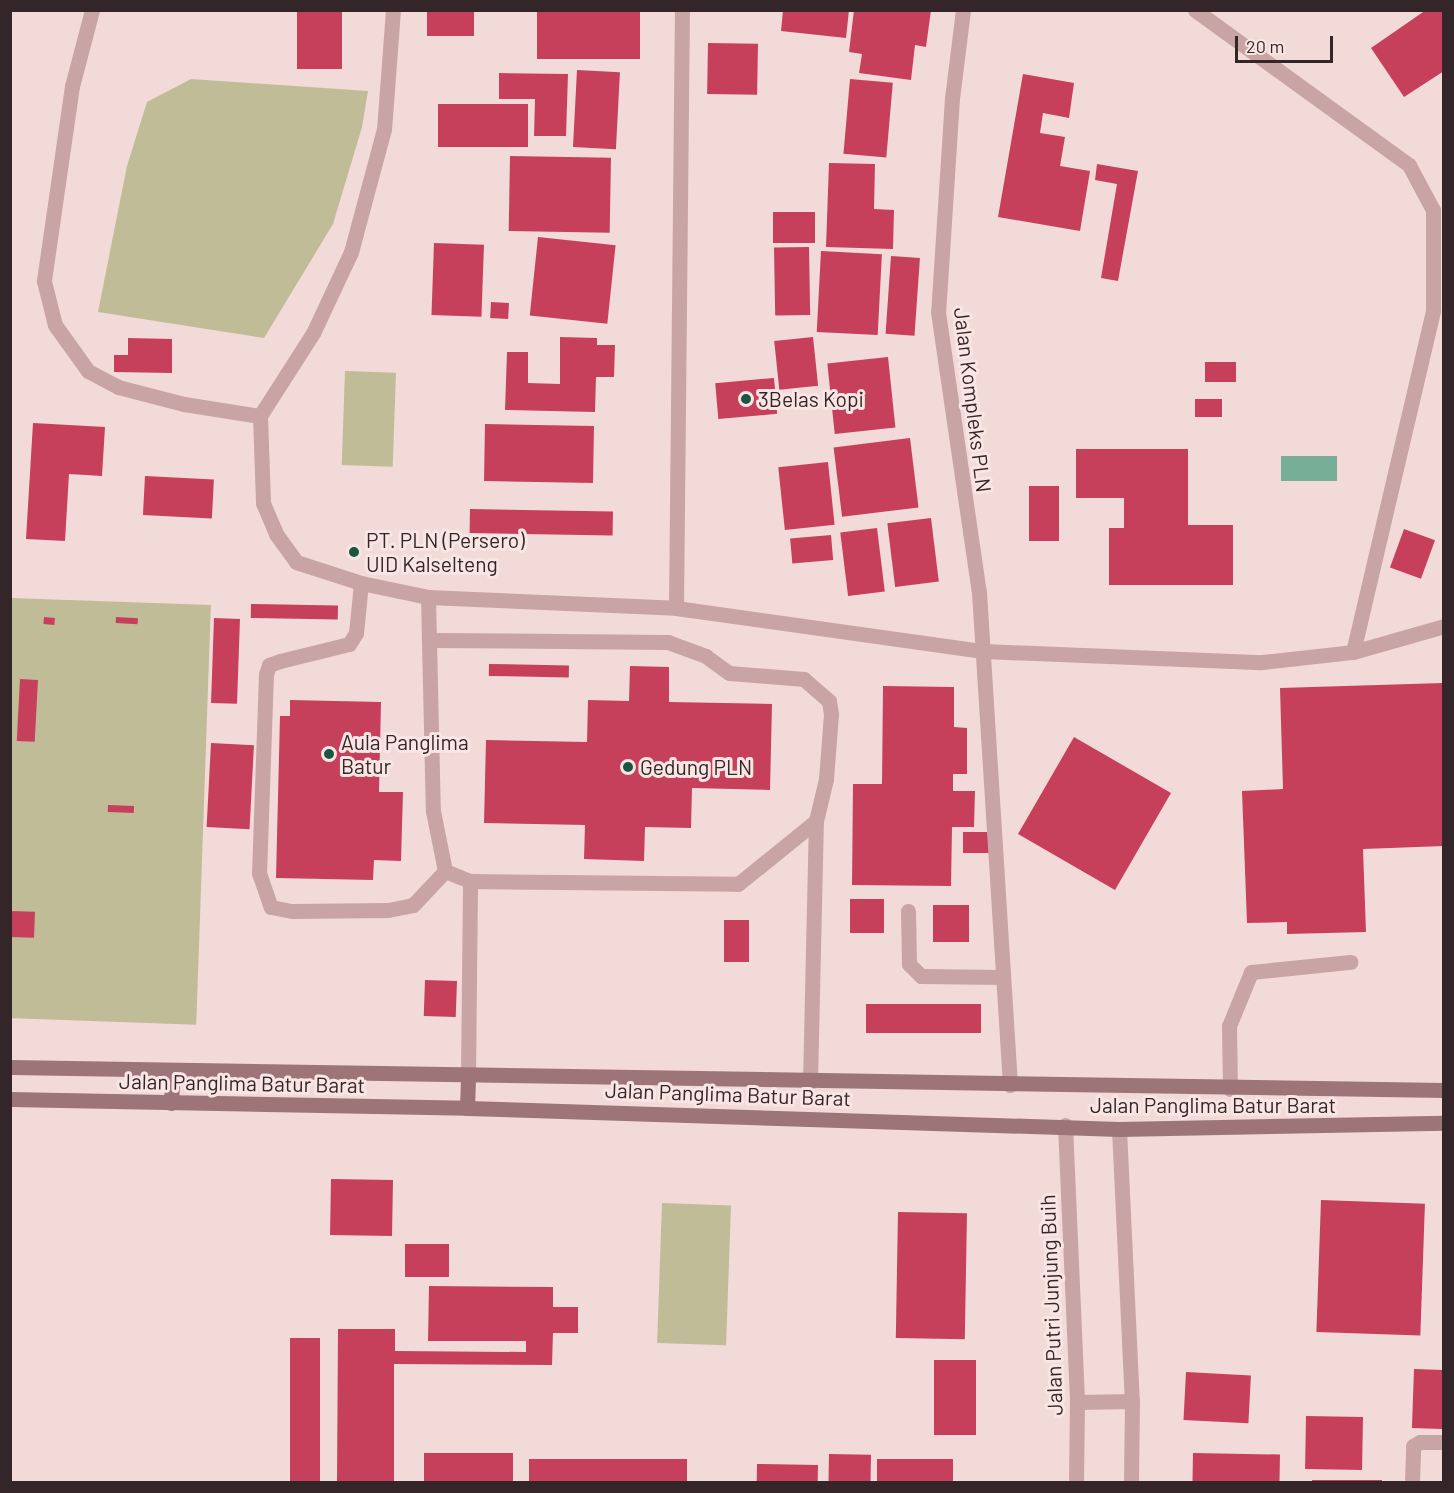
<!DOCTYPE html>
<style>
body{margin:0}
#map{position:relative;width:1454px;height:1493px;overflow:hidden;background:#f1dad8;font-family:Barlow,sans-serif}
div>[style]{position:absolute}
.green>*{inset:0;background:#c0bc98;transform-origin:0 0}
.water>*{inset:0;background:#77ae98;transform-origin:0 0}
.building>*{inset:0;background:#c7405b;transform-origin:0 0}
.service>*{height:15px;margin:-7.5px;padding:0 7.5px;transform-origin:7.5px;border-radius:7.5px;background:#c9a4a4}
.minor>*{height:15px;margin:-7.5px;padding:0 7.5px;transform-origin:7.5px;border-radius:7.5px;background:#c9a4a4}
.tertiary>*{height:15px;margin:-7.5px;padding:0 7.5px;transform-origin:7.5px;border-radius:7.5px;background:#c9a4a4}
.secondary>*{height:15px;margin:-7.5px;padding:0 7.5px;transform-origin:7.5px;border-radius:7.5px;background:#9d7579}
.dots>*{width:16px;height:16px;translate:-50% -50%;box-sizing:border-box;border:3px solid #f9e6e4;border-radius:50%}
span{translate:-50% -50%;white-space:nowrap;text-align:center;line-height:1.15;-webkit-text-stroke:6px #f9e6e4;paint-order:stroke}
.poi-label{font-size:21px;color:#342628}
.left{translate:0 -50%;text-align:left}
.street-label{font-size:21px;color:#342628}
.frame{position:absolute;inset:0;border:12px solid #342628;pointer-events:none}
.scale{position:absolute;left:1235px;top:36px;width:98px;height:27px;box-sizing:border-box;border:3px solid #342628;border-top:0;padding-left:8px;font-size:18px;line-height:21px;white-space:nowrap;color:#342628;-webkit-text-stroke:4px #f9e6e4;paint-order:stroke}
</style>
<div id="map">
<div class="green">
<div style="clip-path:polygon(191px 79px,368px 91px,362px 127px,333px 224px,264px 338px,98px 312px,127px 166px,147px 102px)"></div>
<div style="left:345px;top:371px;width:51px;height:94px;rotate:2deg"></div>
<div style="left:11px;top:598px;width:200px;height:420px;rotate:2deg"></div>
<div style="left:662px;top:1203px;width:69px;height:140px;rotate:2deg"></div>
</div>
<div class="water">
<div style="left:1281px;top:456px;width:56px;height:25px"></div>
</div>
<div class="building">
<div style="left:297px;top:10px;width:45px;height:59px"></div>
<div style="left:427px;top:10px;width:47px;height:26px"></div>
<div style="left:537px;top:10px;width:103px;height:49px"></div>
<div style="clip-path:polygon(783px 10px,849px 10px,846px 38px,781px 31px)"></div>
<div style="clip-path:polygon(854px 10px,931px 10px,926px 47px,915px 45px,911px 80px,859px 73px,862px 54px,849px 52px)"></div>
<div style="clip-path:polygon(1426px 10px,1444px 10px,1444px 71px,1404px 97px,1371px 48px)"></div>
<div style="left:708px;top:43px;width:50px;height:51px;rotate:1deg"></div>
<div style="left:577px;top:70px;width:43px;height:77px;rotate:3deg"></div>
<div style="clip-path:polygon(499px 73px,568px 74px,566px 136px,534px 136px,535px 99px,499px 99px)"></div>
<div style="clip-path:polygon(1023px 74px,1074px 83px,1069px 118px,1043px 113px,1040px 133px,1065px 137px,1060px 166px,1090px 171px,1080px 231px,998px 217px)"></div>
<div style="left:850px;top:79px;width:43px;height:75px;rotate:5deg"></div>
<div style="left:528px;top:104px;width:43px;height:90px;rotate:90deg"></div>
<div style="left:510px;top:156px;width:101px;height:75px;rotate:1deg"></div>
<div style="clip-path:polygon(829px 163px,875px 164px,874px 209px,894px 210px,893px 249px,826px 247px)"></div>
<div style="clip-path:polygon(1097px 164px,1138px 171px,1118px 281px,1101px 278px,1117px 184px,1095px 180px)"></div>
<div style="left:773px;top:212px;width:42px;height:31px"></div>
<div style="left:538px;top:237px;width:78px;height:79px;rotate:6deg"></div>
<div style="left:434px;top:243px;width:50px;height:72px;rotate:2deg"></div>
<div style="left:809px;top:247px;width:68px;height:35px;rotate:89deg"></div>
<div style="left:821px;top:251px;width:61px;height:81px;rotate:3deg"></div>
<div style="left:891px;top:256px;width:29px;height:78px;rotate:4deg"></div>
<div style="left:491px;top:302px;width:18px;height:16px;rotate:3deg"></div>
<div style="clip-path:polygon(560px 337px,597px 338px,597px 345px,615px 345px,614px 377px,596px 377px,595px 412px,505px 410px,507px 352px,528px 352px,528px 383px,560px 384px)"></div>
<div style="left:813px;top:337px;width:49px;height:39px;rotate:84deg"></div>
<div style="clip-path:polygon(128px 338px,172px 339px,172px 373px,114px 372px,114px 355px,128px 355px)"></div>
<div style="left:888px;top:357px;width:71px;height:61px;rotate:84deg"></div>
<div style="left:1205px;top:362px;width:31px;height:20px"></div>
<div style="left:774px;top:378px;width:36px;height:59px;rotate:85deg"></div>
<div style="left:1195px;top:399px;width:27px;height:18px"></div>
<div style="clip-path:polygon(33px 423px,105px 427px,102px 476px,69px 474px,65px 541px,26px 539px)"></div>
<div style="left:485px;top:424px;width:109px;height:57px;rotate:1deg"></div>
<div style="left:910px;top:438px;width:70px;height:77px;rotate:83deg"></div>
<div style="clip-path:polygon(1076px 449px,1188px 449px,1188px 525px,1233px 525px,1233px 585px,1109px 585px,1109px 528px,1124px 528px,1124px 498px,1076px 498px)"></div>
<div style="left:828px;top:462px;width:63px;height:50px;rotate:84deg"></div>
<div style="left:145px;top:476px;width:69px;height:39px;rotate:3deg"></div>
<div style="left:1029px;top:486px;width:30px;height:55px"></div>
<div style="left:470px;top:509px;width:143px;height:24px;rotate:1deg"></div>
<div style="left:931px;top:518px;width:64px;height:44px;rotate:83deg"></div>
<div style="left:877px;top:528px;width:64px;height:37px;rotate:83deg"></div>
<div style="left:1404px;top:529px;width:33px;height:41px;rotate:20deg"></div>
<div style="left:831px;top:535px;width:25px;height:41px;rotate:85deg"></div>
<div style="left:251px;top:604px;width:87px;height:14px;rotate:1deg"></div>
<div style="left:44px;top:617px;width:11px;height:7px;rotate:5deg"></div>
<div style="left:116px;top:617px;width:22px;height:6px;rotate:3deg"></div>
<div style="left:214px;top:618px;width:26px;height:85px;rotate:2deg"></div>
<div style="left:489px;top:664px;width:80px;height:12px;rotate:1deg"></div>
<div style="clip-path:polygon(630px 666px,669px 667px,669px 702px,772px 704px,770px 790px,692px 788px,691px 828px,645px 827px,644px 861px,584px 859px,585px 825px,484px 823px,486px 740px,587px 742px,588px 700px,629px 701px)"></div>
<div style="left:20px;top:679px;width:18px;height:62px;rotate:3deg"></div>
<div style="clip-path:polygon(1443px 683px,1444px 846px,1363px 849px,1366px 932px,1287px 934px,1287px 922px,1247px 923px,1242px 791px,1283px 789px,1280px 688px)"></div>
<div style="clip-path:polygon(883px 686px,954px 687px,954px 727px,967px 728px,967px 774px,953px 774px,953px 791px,975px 791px,974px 827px,952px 827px,951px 886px,852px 885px,853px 784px,882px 784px)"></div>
<div style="clip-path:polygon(290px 700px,381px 702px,379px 792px,403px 792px,401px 861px,374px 860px,373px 880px,276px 878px,280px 716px,290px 716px)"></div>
<div style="left:1074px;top:737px;width:112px;height:112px;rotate:30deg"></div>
<div style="left:211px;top:743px;width:43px;height:84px;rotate:3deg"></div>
<div style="left:108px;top:805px;width:26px;height:7px;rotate:2deg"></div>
<div style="left:963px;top:832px;width:27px;height:21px"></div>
<div style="left:850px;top:899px;width:34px;height:34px"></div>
<div style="left:933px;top:905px;width:36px;height:37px"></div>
<div style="left:10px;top:911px;width:25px;height:26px;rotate:2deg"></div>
<div style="left:724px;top:920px;width:25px;height:42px"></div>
<div style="left:425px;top:980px;width:32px;height:36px;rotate:2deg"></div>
<div style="left:981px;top:1004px;width:29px;height:115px;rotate:90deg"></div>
<div style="left:331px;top:1179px;width:62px;height:56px;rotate:1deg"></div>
<div style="left:1321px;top:1200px;width:104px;height:132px;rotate:2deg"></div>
<div style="left:898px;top:1212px;width:69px;height:126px;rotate:1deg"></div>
<div style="left:405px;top:1244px;width:44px;height:33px"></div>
<div style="clip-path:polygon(429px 1286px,553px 1287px,553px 1307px,578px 1307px,578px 1333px,553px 1333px,552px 1365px,394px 1364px,394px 1482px,337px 1482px,338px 1329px,395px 1329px,395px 1351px,526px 1352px,526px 1341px,428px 1341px)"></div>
<div style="left:290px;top:1338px;width:30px;height:144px"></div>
<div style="left:934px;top:1360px;width:42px;height:75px"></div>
<div style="left:1414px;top:1369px;width:30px;height:59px;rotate:2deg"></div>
<div style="left:1186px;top:1372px;width:65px;height:48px;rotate:3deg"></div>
<div style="left:1306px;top:1416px;width:57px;height:53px;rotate:1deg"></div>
<div style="left:424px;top:1453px;width:89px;height:29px"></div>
<div style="left:1193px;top:1453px;width:87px;height:29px;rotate:1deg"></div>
<div style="left:829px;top:1454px;width:42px;height:28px;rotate:1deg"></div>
<div style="left:529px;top:1459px;width:158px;height:23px"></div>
<div style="left:877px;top:1459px;width:76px;height:23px"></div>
<div style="left:757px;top:1464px;width:61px;height:18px;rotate:1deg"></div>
<div style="left:1312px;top:1480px;width:70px;height:2px"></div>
</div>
<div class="service">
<div style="left:92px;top:10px;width:79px;rotate:104.7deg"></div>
<div style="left:72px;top:86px;width:197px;rotate:98.2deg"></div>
<div style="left:44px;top:281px;width:45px;rotate:76deg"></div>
<div style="left:55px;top:325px;width:57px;rotate:54.3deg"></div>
<div style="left:88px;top:371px;width:34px;rotate:28deg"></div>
<div style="left:118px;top:387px;width:68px;rotate:14.4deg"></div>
<div style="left:184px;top:404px;width:77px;rotate:9deg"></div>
<div style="left:361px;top:583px;width:50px;rotate:95.7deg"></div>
<div style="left:356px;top:633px;width:13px;rotate:122deg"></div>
<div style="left:349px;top:644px;width:71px;rotate:166.2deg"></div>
<div style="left:280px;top:661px;width:12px;rotate:160deg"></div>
<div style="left:269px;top:665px;width:9px;rotate:108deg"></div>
<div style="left:266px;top:674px;width:199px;rotate:92deg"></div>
<div style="left:259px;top:873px;width:36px;rotate:71deg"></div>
<div style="left:271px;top:907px;width:21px;rotate:11deg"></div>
<div style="left:292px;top:911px;width:96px;rotate:-0.6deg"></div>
<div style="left:388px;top:910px;width:25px;rotate:-11deg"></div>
<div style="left:413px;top:905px;width:47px;rotate:-46.7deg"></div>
<div style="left:428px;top:597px;width:214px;rotate:88.7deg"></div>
<div style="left:433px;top:811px;width:61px;rotate:78.7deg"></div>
<div style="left:445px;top:871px;width:27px;rotate:22deg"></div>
<div style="left:470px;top:881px;width:268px;rotate:0.6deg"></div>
<div style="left:738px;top:884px;width:100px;rotate:-38.9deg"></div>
<div style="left:816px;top:821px;width:43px;rotate:-76.6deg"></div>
<div style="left:826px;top:779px;width:65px;rotate:-85.6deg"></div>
<div style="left:831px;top:714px;width:13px;rotate:-99deg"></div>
<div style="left:829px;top:701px;width:33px;rotate:-139deg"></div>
<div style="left:804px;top:679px;width:75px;rotate:-175.4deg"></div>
<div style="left:729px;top:673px;width:29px;rotate:-144deg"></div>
<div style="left:706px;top:656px;width:40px;rotate:-159.8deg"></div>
<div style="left:668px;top:642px;width:239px;rotate:-179.5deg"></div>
<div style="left:1353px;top:652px;width:95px;rotate:-15.9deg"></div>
<div style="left:908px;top:911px;width:53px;rotate:88.9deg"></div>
<div style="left:909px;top:964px;width:17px;rotate:45deg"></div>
<div style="left:921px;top:976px;width:82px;rotate:0.7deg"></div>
<div style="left:468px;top:1076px;width:195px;rotate:-89.4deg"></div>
<div style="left:810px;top:1082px;width:261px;rotate:-88.7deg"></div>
<div style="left:1230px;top:1089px;width:63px;rotate:-90.9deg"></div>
<div style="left:1229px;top:1026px;width:58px;rotate:-67.8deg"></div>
<div style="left:1251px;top:972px;width:100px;rotate:-5.8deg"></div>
</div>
<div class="minor">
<div style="left:393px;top:10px;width:119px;rotate:94.3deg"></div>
<div style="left:384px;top:129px;width:127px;rotate:105deg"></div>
<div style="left:351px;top:252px;width:89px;rotate:115.1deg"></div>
<div style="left:313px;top:333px;width:98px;rotate:122.6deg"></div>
<div style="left:260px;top:416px;width:87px;rotate:88deg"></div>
<div style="left:263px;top:503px;width:34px;rotate:67deg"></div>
<div style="left:276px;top:534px;width:34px;rotate:54deg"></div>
<div style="left:296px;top:562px;width:68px;rotate:17.9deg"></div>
<div style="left:361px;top:583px;width:68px;rotate:11.8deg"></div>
<div style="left:428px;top:597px;width:248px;rotate:2.5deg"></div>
<div style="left:676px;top:608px;width:310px;rotate:8deg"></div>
<div style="left:983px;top:651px;width:279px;rotate:2.3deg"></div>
<div style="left:1262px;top:662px;width:92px;rotate:-6.3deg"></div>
<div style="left:1353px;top:652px;width:351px;rotate:-76.8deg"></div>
<div style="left:1433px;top:310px;width:100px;rotate:-90deg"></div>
<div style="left:1433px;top:210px;width:51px;rotate:-118.1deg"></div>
<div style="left:1409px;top:165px;width:264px;rotate:-144.1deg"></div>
<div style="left:963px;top:10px;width:89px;rotate:97.1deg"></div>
<div style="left:952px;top:98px;width:214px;rotate:93.7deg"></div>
<div style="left:938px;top:312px;width:283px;rotate:81.7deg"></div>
<div style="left:979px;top:592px;width:494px;rotate:86.4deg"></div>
<div style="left:676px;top:608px;width:598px;rotate:-89.43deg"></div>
<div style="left:1412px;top:1482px;width:36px;rotate:-88deg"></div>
<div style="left:1413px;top:1446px;width:8px;rotate:-30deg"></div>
<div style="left:1420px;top:1442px;width:24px"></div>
</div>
<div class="tertiary">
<div style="left:1065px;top:1125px;width:277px;rotate:87.5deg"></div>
<div style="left:1077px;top:1402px;width:80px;rotate:90.7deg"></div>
<div style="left:1119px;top:1129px;width:272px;rotate:87.3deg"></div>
<div style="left:1132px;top:1401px;width:81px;rotate:90.7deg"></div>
<div style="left:1077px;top:1402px;width:55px;rotate:-1deg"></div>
</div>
<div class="secondary">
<div style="left:10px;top:1067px;width:1434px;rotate:0.92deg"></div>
<div style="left:10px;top:1099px;width:457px;rotate:1.1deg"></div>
<div style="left:467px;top:1108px;width:652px;rotate:1.84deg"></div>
<div style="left:1119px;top:1129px;width:325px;rotate:-1.1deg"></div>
<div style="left:171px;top:1103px;width:33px;rotate:-87deg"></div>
<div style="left:467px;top:1108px;width:32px;rotate:-88deg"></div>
</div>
<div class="dots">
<div style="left:746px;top:399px;background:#1b5640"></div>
<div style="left:354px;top:552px;background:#1b5640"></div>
<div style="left:329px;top:754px;background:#1b5640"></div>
<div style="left:628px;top:767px;background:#1b5640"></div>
</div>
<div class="poi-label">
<span class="left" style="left:758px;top:399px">3Belas Kopi</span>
<span class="left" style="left:366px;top:552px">PT. PLN (Persero)<br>UID Kalselteng</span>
<span class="left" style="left:341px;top:754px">Aula Panglima<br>Batur</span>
<span class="left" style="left:640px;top:767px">Gedung PLN</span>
</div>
<div class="street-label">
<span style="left:973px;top:400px;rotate:83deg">Jalan Kompleks PLN</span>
<span style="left:242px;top:1083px;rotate:1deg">Jalan Panglima Batur Barat</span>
<span style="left:728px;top:1094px;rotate:2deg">Jalan Panglima Batur Barat</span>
<span style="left:1213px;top:1105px">Jalan Panglima Batur Barat</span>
<span style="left:1051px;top:1305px;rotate:-92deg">Jalan Putri Junjung Buih</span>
</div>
<div class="frame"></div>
<div class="scale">20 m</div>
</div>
